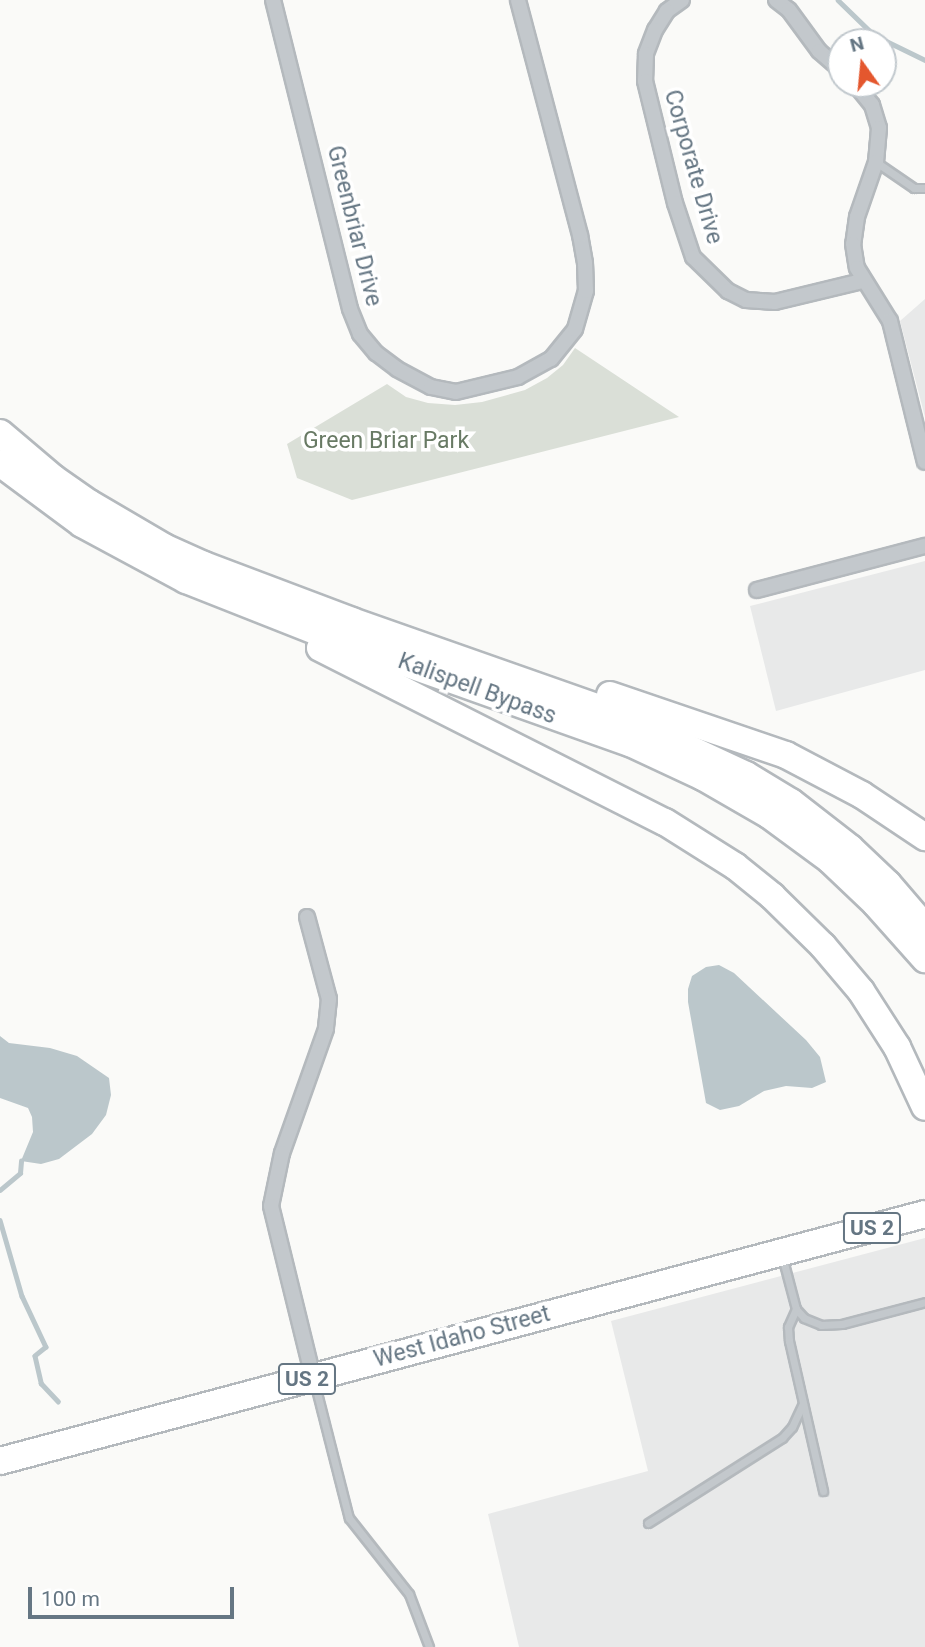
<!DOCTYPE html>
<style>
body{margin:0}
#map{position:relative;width:925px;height:1647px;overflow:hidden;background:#fafaf8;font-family:Roboto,sans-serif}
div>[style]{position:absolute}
.built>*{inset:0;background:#e8e9e9}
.green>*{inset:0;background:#dadfd7}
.water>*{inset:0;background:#bbc7cb}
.stream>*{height:4.5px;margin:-2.25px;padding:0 2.25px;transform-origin:2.25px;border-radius:2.25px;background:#bbc7cb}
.roads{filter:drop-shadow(2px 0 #b4b9bd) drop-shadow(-2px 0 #b4b9bd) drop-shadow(0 2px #b4b9bd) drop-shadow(0 -2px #b4b9bd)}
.lane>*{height:7px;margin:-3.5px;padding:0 3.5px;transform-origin:3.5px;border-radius:3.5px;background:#c3c8cc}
.street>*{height:14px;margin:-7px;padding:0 7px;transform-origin:7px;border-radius:7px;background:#c3c8cc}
.highway>*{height:26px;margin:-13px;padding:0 13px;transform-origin:13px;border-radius:13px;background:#fff}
span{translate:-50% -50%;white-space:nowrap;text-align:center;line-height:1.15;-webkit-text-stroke:7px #fff;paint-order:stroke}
.shield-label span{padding:2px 5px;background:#fff;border:2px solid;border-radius:5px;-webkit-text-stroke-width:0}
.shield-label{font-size:21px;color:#657683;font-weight:700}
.street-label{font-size:23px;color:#657683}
.park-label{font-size:23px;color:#687a64}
.north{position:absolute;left:827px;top:28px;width:70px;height:70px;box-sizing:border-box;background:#fff;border:2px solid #c1c8cd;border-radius:50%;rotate:345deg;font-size:19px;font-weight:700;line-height:28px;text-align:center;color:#657683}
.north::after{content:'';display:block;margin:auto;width:24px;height:32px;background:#e4572e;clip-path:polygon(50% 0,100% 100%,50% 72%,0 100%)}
.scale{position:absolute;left:28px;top:1587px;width:206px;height:32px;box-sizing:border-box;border:4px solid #657683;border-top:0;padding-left:9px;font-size:21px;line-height:24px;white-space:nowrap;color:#657683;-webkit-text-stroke:5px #fff;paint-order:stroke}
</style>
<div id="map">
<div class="built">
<div style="clip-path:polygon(925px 299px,925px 417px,900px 321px)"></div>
<div style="clip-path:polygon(925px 561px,925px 670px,776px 711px,750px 606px)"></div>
<div style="clip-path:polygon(925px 1238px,925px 1647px,519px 1647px,488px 1514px,648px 1471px,611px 1321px)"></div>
</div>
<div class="green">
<div style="clip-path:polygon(575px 348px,679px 417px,352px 500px,297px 478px,287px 444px,387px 384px,406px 397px,428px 403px,455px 405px,482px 402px,525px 390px,547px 378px,563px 365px)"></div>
</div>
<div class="water">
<div style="clip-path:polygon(719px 965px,734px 973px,806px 1040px,820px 1057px,826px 1082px,812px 1088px,786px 1086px,764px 1091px,739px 1106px,720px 1110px,706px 1103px,688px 1002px,688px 989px,692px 976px,706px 967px)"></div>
<div style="clip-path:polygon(0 1036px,9px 1043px,50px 1048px,77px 1056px,109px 1078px,111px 1095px,106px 1115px,92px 1134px,59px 1159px,41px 1164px,21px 1161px,33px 1132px,32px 1117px,28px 1108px,0 1098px)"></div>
</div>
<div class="stream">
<div style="left:838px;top:0;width:50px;rotate:44.2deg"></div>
<div style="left:874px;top:35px;width:57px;rotate:26.1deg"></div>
<div style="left:0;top:1190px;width:26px;rotate:-40deg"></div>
<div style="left:20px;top:1173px;width:12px;rotate:-85deg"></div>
<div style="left:0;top:1220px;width:79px;rotate:73.9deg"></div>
<div style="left:22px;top:1296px;width:56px;rotate:64.8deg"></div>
<div style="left:46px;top:1347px;width:14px;rotate:141deg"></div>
<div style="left:35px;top:1356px;width:28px;rotate:77deg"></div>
<div style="left:41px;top:1383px;width:25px;rotate:47deg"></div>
</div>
<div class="roads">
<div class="lane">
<div style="left:876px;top:162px;width:46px;rotate:34.4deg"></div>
<div style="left:914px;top:188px;width:11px"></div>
<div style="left:782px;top:1256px;width:55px;rotate:75.2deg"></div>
<div style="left:796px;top:1309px;width:12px;rotate:48deg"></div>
<div style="left:804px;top:1318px;width:18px;rotate:22deg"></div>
<div style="left:821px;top:1325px;width:21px;rotate:-3deg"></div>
<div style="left:842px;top:1324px;width:86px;rotate:-14.8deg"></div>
<div style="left:796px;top:1309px;width:20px;rotate:114deg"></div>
<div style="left:788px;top:1327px;width:14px;rotate:86deg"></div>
<div style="left:789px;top:1341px;width:154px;rotate:77.2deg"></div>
<div style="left:314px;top:1381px;width:141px;rotate:75.7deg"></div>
<div style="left:349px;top:1518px;width:97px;rotate:51.7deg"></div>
<div style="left:409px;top:1594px;width:57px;rotate:69.3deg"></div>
<div style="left:648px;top:1523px;width:159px;rotate:-32.4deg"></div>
<div style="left:782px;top:1438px;width:15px;rotate:-48deg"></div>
<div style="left:792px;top:1427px;width:26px;rotate:-65deg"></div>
</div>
<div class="street">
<div style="left:273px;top:0;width:318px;rotate:76deg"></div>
<div style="left:350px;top:309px;width:27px;rotate:68deg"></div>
<div style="left:360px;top:334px;width:25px;rotate:50deg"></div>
<div style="left:376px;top:353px;width:26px;rotate:37deg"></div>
<div style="left:397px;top:369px;width:38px;rotate:28deg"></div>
<div style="left:431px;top:387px;width:25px;rotate:11deg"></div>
<div style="left:456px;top:392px;width:64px;rotate:-13.6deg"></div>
<div style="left:518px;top:377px;width:38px;rotate:-29deg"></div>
<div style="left:551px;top:359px;width:38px;rotate:-51deg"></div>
<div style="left:575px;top:329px;width:40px;rotate:-74deg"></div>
<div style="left:586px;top:291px;width:28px;rotate:-92deg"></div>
<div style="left:585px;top:263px;width:28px;rotate:-100deg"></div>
<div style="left:580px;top:235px;width:243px;rotate:-104.8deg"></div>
<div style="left:682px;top:0;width:19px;rotate:144deg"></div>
<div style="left:667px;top:11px;width:22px;rotate:122deg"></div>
<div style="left:655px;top:30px;width:26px;rotate:111deg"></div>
<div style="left:646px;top:54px;width:27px;rotate:92deg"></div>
<div style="left:645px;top:81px;width:126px;rotate:76.2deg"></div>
<div style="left:675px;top:203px;width:57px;rotate:71.6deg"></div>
<div style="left:693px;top:257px;width:49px;rotate:44.2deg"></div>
<div style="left:728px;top:291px;width:20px;rotate:27deg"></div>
<div style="left:746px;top:300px;width:29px;rotate:4deg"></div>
<div style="left:775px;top:302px;width:89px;rotate:-13.6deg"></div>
<div style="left:776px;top:0;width:16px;rotate:38deg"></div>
<div style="left:789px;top:10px;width:51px;rotate:53.8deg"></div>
<div style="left:819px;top:51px;width:29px;rotate:41deg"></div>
<div style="left:855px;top:84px;width:27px;rotate:51deg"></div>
<div style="left:872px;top:105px;width:24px;rotate:73deg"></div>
<div style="left:879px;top:128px;width:34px;rotate:95deg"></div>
<div style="left:876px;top:162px;width:58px;rotate:109.1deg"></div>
<div style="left:857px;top:217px;width:27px;rotate:98deg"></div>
<div style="left:853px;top:244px;width:24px;rotate:81deg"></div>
<div style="left:857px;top:268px;width:62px;rotate:58.1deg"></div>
<div style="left:890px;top:321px;width:145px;rotate:76.1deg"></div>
<div style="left:757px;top:590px;width:174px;rotate:-14.7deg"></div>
<div style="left:307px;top:917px;width:85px;rotate:75deg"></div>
<div style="left:329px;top:999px;width:30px;rotate:96deg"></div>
<div style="left:326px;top:1029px;width:132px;rotate:109.5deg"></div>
<div style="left:282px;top:1153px;width:54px;rotate:101.7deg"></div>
<div style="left:271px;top:1206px;width:176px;rotate:76.2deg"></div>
</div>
<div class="highway">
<div style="left:0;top:433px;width:70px;rotate:40.3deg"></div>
<div style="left:53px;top:478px;width:44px;rotate:34.8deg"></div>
<div style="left:89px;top:503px;width:87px;rotate:30.4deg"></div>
<div style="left:164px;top:547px;width:44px;rotate:24.2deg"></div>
<div style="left:204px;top:565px;width:158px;rotate:20.7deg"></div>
<div style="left:352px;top:621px;width:277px;rotate:19.4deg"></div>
<div style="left:613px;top:713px;width:147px;rotate:25deg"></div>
<div style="left:746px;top:775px;width:52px;rotate:31deg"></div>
<div style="left:791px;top:802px;width:75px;rotate:37.9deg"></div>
<div style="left:850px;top:848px;width:52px;rotate:43.5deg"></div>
<div style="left:888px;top:884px;width:57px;rotate:49.3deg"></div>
<div style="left:0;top:463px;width:102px;rotate:36.6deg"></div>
<div style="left:82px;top:524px;width:118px;rotate:28.3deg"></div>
<div style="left:186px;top:580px;width:142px;rotate:21.5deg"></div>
<div style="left:318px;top:632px;width:331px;rotate:19.6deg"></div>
<div style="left:630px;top:743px;width:81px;rotate:25deg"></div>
<div style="left:703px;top:777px;width:76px;rotate:29.9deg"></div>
<div style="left:769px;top:815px;width:76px;rotate:36.4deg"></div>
<div style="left:830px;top:860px;width:64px;rotate:43.7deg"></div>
<div style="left:876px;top:904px;width:74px;rotate:48.3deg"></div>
<div style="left:320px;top:648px;width:386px;rotate:26.8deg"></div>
<div style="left:665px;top:822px;width:83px;rotate:32.2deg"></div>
<div style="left:735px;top:866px;width:48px;rotate:39deg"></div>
<div style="left:772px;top:896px;width:71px;rotate:44.4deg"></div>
<div style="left:823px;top:946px;width:59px;rotate:49.8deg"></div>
<div style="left:861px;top:991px;width:67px;rotate:57.3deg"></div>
<div style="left:897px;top:1047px;width:66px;rotate:65deg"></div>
<div style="left:610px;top:695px;width:186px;rotate:18.8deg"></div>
<div style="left:786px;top:755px;width:86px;rotate:27.8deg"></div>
<div style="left:862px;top:795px;width:76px;rotate:33.7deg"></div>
<div style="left:0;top:1461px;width:957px;rotate:-14.95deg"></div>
</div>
</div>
<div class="shield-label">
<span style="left:872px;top:1228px">US 2</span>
<span style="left:307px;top:1379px">US 2</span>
</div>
<div class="street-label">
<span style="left:693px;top:167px;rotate:74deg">Corporate Drive</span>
<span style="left:354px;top:226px;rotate:76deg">Greenbriar Drive</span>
<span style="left:477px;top:689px;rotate:20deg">Kalispell Bypass</span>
<span style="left:462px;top:1337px;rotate:-15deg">West Idaho Street</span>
</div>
<div class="park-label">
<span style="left:386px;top:441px">Green Briar Park</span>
</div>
<div class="north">N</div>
<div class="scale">100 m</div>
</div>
